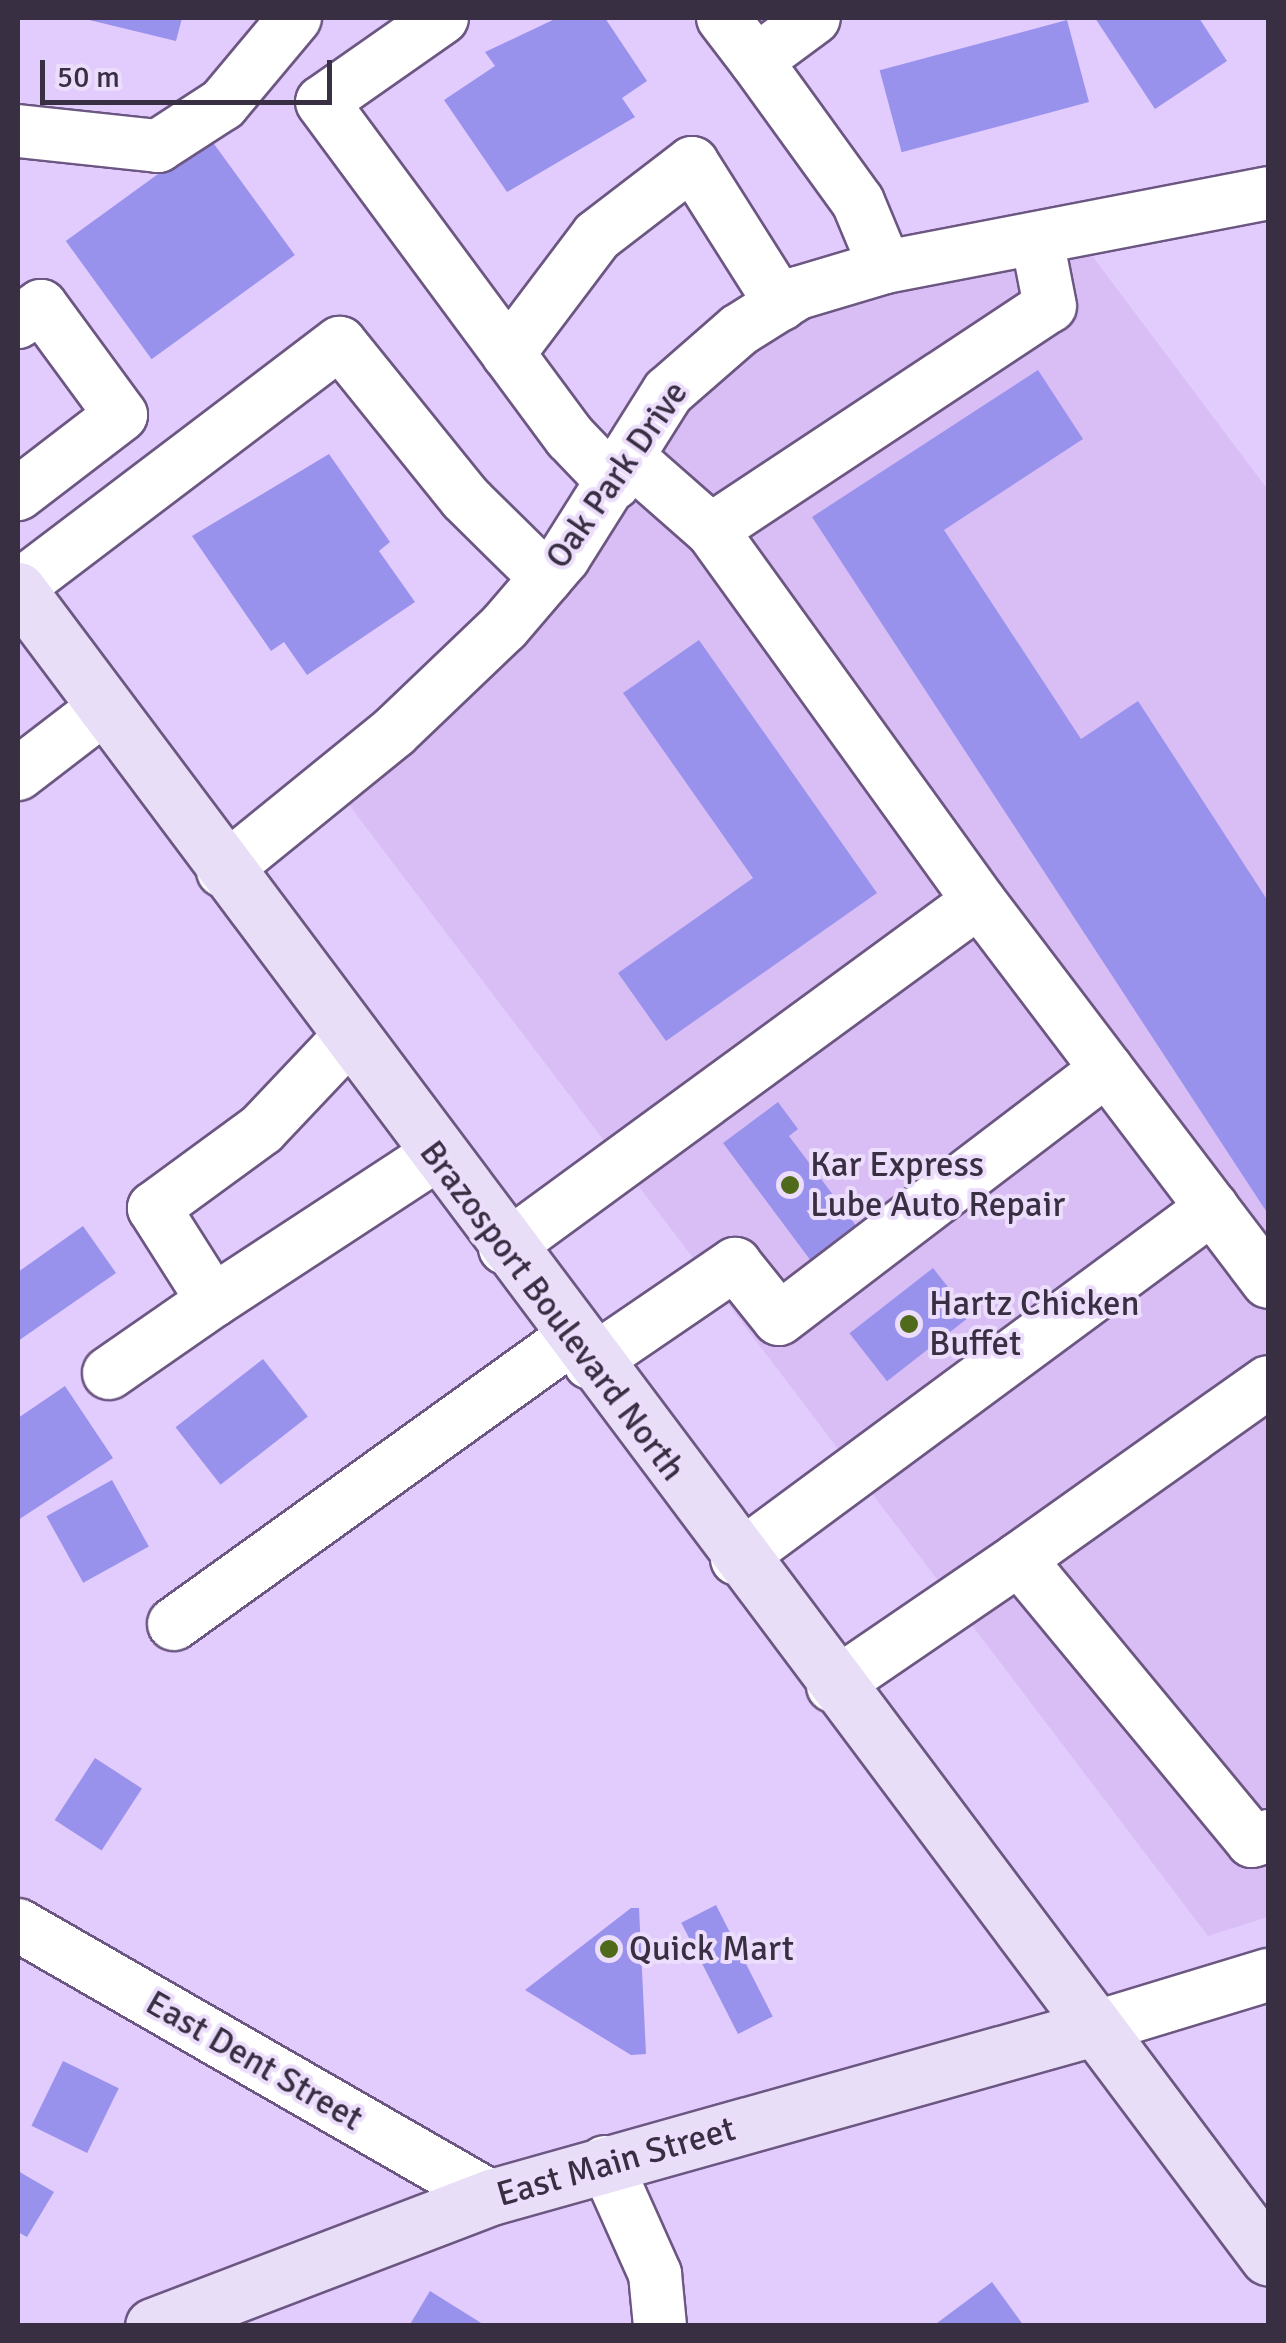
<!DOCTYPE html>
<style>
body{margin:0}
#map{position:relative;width:1286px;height:2343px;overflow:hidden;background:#e2ccfd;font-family:Signika,sans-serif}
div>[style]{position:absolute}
.built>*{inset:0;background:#d8bef5}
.building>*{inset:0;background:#9992ed;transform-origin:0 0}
.roads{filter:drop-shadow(2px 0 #6c5782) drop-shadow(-2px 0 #6c5782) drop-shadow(0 2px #6c5782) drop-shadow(0 -2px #6c5782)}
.minor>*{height:52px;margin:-26px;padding:0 26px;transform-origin:26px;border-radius:26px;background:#fff}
.major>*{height:55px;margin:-27.5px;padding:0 27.5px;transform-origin:27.5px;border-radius:27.5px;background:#e9def7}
.dots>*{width:28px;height:28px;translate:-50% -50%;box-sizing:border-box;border:5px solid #ebddfb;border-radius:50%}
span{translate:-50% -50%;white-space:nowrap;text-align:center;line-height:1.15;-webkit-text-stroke:8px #ebddfb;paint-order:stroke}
.street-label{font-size:35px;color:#382f43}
.poi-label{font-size:35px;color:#382f43}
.left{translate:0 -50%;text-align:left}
.frame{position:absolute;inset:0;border:20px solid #382f43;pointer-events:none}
.scale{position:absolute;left:40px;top:60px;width:292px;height:45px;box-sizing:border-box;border:5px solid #382f43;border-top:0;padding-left:12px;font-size:30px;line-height:35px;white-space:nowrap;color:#382f43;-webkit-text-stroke:8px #ebddfb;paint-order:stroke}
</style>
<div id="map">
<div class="built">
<div style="clip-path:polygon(1084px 245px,1268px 490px,1268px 1917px,1208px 1936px,346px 801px,682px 394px,779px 317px)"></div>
</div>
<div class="building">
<div style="clip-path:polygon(81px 18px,182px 18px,176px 41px)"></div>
<div style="clip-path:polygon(557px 18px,605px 18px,647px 81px,622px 98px,635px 117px,507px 192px,444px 100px,495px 66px,485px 52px)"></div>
<div style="clip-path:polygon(1095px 18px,1199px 18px,1227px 61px,1155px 109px)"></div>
<div style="left:1067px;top:20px;width:85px;height:194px;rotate:75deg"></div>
<div style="left:209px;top:137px;width:146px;height:177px;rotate:54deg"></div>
<div style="clip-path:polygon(1038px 370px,1083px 439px,944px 530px,1081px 739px,1138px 701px,1268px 901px,1268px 1214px,812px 517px)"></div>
<div style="clip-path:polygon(329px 454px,390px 542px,379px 551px,415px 602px,307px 675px,284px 642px,271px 651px,192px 536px)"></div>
<div style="clip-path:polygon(699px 640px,877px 893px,666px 1041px,618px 973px,753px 878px,623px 693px)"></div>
<div style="clip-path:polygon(778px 1102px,798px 1129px,789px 1136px,857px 1227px,811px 1261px,723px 1143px)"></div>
<div style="clip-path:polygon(83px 1226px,116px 1273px,18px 1341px,18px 1272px)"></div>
<div style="left:933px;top:1268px;width:61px;height:106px;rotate:52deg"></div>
<div style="left:263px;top:1359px;width:73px;height:111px;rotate:52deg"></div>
<div style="clip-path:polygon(65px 1386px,113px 1458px,18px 1520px,18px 1418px)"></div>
<div style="left:112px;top:1480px;width:76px;height:75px;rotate:61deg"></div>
<div style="left:95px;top:1758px;width:56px;height:74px;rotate:33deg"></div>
<div style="left:716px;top:1905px;width:125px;height:39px;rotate:63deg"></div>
<div style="clip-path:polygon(631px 1908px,639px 1908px,646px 2054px,631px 2055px,525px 1990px)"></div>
<div style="left:63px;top:2061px;width:62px;height:72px;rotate:26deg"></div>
<div style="clip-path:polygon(18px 2171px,54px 2192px,27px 2237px,18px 2232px)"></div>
<div style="clip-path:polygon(992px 2282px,1024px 2326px,933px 2326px)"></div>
<div style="clip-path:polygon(430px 2291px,486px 2326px,409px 2326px)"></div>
</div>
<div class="roads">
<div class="minor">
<div style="left:442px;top:18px;width:146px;rotate:145deg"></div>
<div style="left:322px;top:102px;width:417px;rotate:53.5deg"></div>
<div style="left:570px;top:437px;width:64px;rotate:46.3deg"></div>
<div style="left:723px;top:18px;width:54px;rotate:52.5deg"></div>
<div style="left:756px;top:61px;width:72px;rotate:-36.6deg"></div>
<div style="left:756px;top:61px;width:174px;rotate:54.1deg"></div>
<div style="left:858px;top:202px;width:70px;rotate:67.4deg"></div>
<div style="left:18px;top:131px;width:141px;rotate:6.1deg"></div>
<div style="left:158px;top:146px;width:77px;rotate:-32.9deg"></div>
<div style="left:223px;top:104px;width:112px;rotate:-50.1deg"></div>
<div style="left:18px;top:322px;width:28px;rotate:-35deg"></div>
<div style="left:41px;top:306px;width:135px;rotate:53.7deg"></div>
<div style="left:121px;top:415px;width:130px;rotate:142.5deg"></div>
<div style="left:508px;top:354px;width:148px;rotate:-53deg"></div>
<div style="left:597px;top:236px;width:120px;rotate:-37.5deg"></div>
<div style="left:692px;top:163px;width:167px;rotate:57.7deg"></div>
<div style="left:629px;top:458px;width:109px;rotate:41.3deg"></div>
<div style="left:18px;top:587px;width:404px;rotate:-37.2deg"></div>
<div style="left:340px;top:343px;width:199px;rotate:51.1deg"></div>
<div style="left:465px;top:498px;width:114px;rotate:44.6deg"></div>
<div style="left:18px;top:774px;width:108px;rotate:-37.5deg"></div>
<div style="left:223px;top:871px;width:220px;rotate:-39.1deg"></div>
<div style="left:394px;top:732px;width:152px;rotate:-43.7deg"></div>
<div style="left:504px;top:627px;width:92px;rotate:-49.4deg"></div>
<div style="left:564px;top:557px;width:195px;rotate:-57.8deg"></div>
<div style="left:668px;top:392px;width:94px;rotate:-41.1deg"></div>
<div style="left:739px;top:330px;width:70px;rotate:-32.1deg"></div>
<div style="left:798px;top:293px;width:91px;rotate:-16.6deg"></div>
<div style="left:885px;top:267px;width:390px;rotate:-10.9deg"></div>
<div style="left:979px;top:901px;width:458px;rotate:-125.8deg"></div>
<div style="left:711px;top:530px;width:406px;rotate:-33.5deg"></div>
<div style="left:1050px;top:306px;width:67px;rotate:-101.1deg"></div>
<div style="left:348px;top:1038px;width:125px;rotate:133.4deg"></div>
<div style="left:262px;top:1129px;width:134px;rotate:143.8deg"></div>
<div style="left:154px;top:1208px;width:110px;rotate:57.6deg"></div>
<div style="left:213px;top:1301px;width:267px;rotate:-33.2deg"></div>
<div style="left:505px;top:1248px;width:587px;rotate:-36.21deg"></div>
<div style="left:979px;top:901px;width:478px;rotate:52.8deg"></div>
<div style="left:590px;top:1363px;width:176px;rotate:-34.3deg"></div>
<div style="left:735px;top:1264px;width:70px;rotate:51.3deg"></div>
<div style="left:779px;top:1319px;width:412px;rotate:-37.3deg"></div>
<div style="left:109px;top:1373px;width:126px;rotate:-34.7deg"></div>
<div style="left:737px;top:1559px;width:591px;rotate:-36.46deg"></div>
<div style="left:1019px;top:1559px;width:305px;rotate:-35.4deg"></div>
<div style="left:174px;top:1624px;width:490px;rotate:-35.7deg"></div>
<div style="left:833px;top:1686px;width:225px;rotate:-34.3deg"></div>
<div style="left:1019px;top:1559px;width:366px;rotate:50.4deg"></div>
<div style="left:1252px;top:1841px;width:17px;rotate:-17deg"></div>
<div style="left:18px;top:1925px;width:546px;rotate:29.9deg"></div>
<div style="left:1090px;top:2029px;width:186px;rotate:-16.9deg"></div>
<div style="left:605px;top:2162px;width:123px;rotate:65.9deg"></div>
<div style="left:655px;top:2274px;width:52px;rotate:84.5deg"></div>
</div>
<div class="major">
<div style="left:18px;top:590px;width:2084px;rotate:53.14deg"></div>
<div style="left:153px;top:2326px;width:362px;rotate:-20.9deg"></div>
<div style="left:491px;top:2197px;width:622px;rotate:-15.67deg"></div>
</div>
</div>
<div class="dots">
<div style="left:790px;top:1185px;background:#506a1b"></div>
<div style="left:909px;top:1324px;background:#506a1b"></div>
<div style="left:609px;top:1949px;background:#506a1b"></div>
</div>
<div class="street-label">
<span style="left:617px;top:475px;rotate:-55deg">Oak Park Drive</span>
<span style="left:552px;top:1311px;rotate:53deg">Brazosport Boulevard North</span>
<span style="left:254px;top:2061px;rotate:30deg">East Dent Street</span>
<span style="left:616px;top:2162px;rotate:-16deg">East Main Street</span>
</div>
<div class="poi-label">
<span class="left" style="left:810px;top:1185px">Kar Express<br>Lube Auto Repair</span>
<span class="left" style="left:929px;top:1324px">Hartz Chicken<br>Buffet</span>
<span class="left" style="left:629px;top:1949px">Quick Mart</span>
</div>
<div class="frame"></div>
<div class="scale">50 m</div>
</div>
